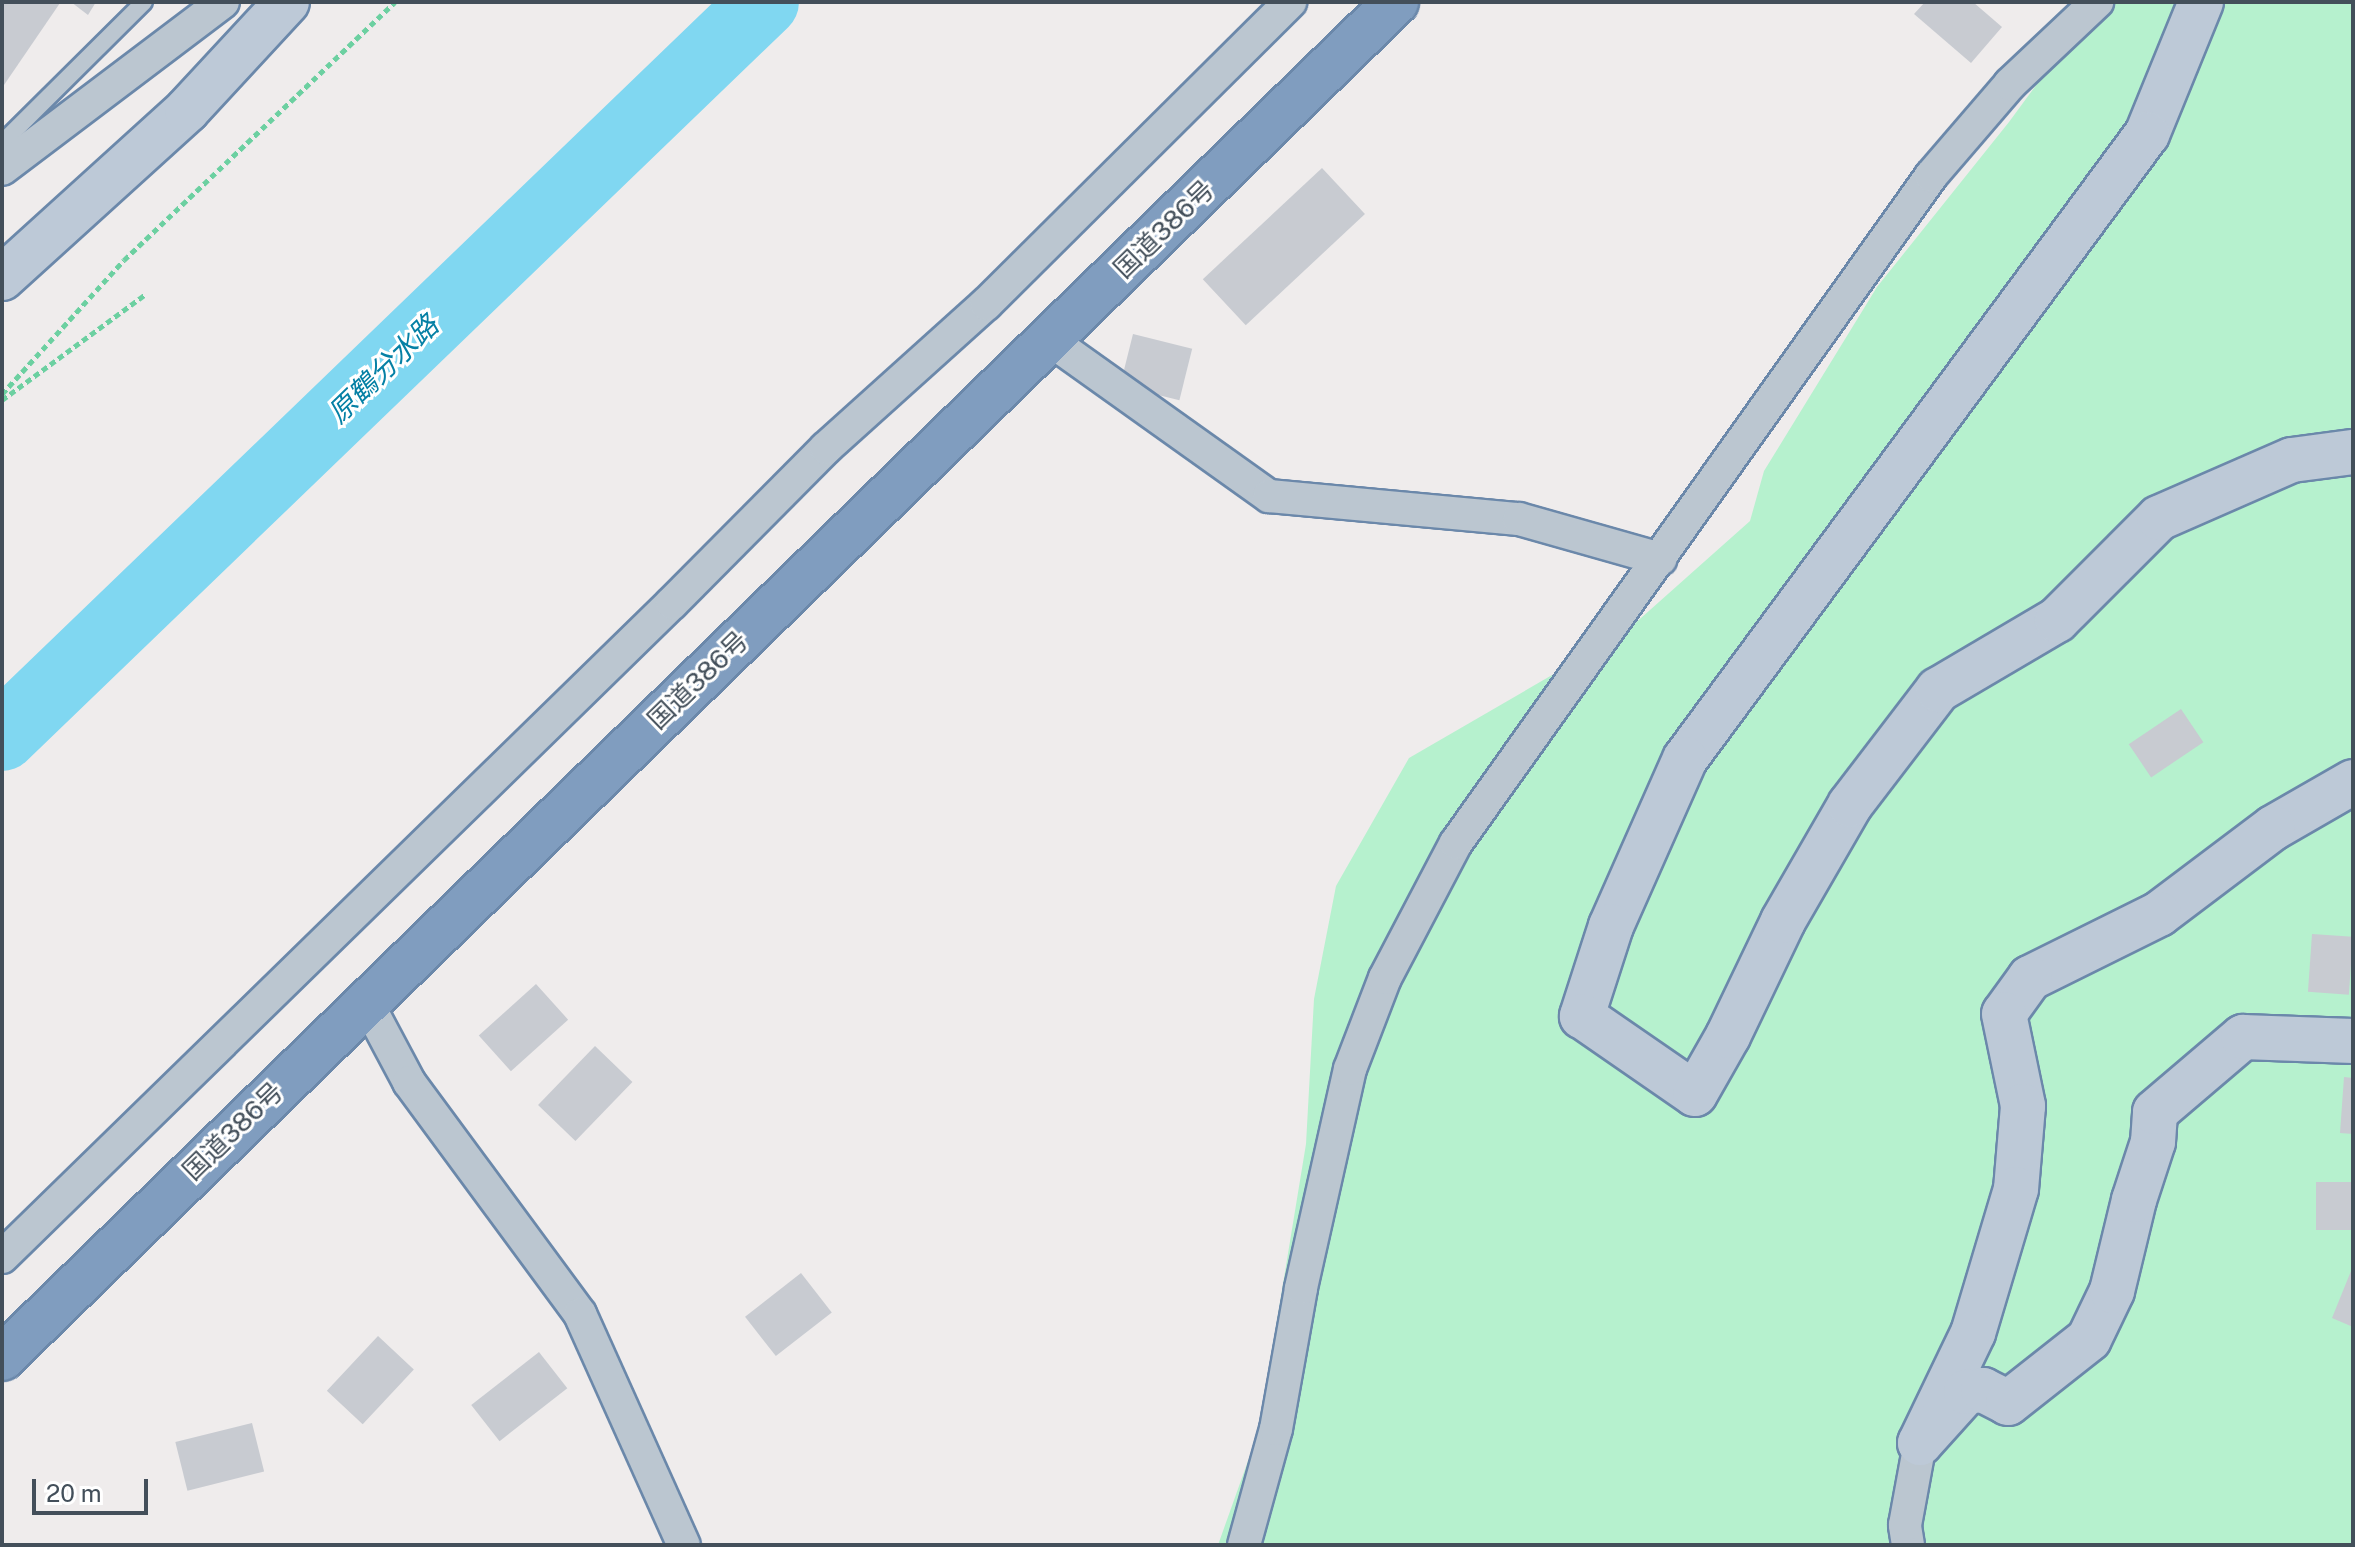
<!DOCTYPE html>
<meta charset="utf-8">
<style>
body{margin:0}
#map{position:relative;width:2355px;height:1547px;overflow:hidden;background:#efecec;font-family:"Public Sans","Noto Sans JP",sans-serif}
div>[style]{position:absolute}
.green>*{inset:0;background:#b6f1ce}
.river>*{height:70px;margin:-35px;padding:0 35px;transform-origin:35px;border-radius:35px;background:#80d7f1}
.building>*{inset:0;background:#c8cbd1;transform-origin:0 0}
.path>*{height:5px;margin-top:-2.5px;transform-origin:0;background:repeating-linear-gradient(90deg,#6cd0a1 0 6px,transparent 0 10px)}
.roads{filter:drop-shadow(2px 0 #6b88aa) drop-shadow(-2px 0 #6b88aa) drop-shadow(0 2px #6b88aa) drop-shadow(0 -2px #6b88aa)}
.lane>*{height:16px;margin:-8px;padding:0 8px;transform-origin:8px;border-radius:8px;background:#bbc6d0}
.street>*{height:32px;margin:-16px;padding:0 16px;transform-origin:16px;border-radius:16px;background:#bbc6d0}
.secondary>*{height:44px;margin:-22px;padding:0 22px;transform-origin:22px;border-radius:22px;background:#bdc9d7}
.highway>*{height:44px;margin:-22px;padding:0 22px;transform-origin:22px;border-radius:22px;background:#809dbf}
span{translate:-50% -50%;white-space:nowrap;text-align:center;line-height:1.15;-webkit-text-stroke:6px #fff;paint-order:stroke}
.street-label{font-size:26px;color:#434f5a}
.water-label{font-size:28px;color:#0580a5;font-style:italic}
.frame{position:absolute;inset:0;border:4px solid #434f5a;pointer-events:none}
.scale{position:absolute;left:32px;top:1479px;width:116px;height:36px;box-sizing:border-box;border:4px solid #434f5a;border-top:0;padding-left:10px;font-size:24px;line-height:28px;white-space:nowrap;color:#434f5a;-webkit-text-stroke:6px #fff;paint-order:stroke}
</style>
<div id="map">
<div class="green">
<div style="clip-path:polygon(2097px 2px,2353px 2px,2353px 1545px,1218px 1545px,1259px 1430px,1306px 1144px,1314px 999px,1336px 886px,1409px 758px,1623px 634px,1750px 521px,1764px 471px,1877px 287px,2009px 122px)"></div>
</div>
<div class="river">
<div style="left:2px;top:736px;width:1058px;rotate:-43.93deg"></div>
</div>
<div class="building">
<div style="clip-path:polygon(2px 2px,60px 3px,4px 85px,2px 84px)"></div>
<div style="clip-path:polygon(71px 2px,96px 2px,88px 15px)"></div>
<div style="clip-path:polygon(1925px 2px,1973px 2px,2002px 27px,1971px 63px,1914px 14px)"></div>
<div style="left:1322px;top:168px;width:63px;height:163px;rotate:47deg"></div>
<div style="left:1133px;top:334px;width:61px;height:53px;rotate:14deg"></div>
<div style="left:2181px;top:709px;width:40px;height:63px;rotate:56deg"></div>
<div style="left:2312px;top:934px;width:41px;height:58px;rotate:4deg"></div>
<div style="left:536px;top:984px;width:48px;height:77px;rotate:48deg"></div>
<div style="left:595px;top:1046px;width:52px;height:82px;rotate:44deg"></div>
<div style="clip-path:polygon(2344px 1077px,2353px 1078px,2353px 1134px,2340px 1133px)"></div>
<div style="left:2353px;top:1182px;width:48px;height:37px;rotate:90deg"></div>
<div style="clip-path:polygon(2353px 1266px,2353px 1327px,2332px 1318px)"></div>
<div style="left:801px;top:1273px;width:50px;height:71px;rotate:52deg"></div>
<div style="left:378px;top:1336px;width:49px;height:75px;rotate:43deg"></div>
<div style="left:539px;top:1352px;width:46px;height:86px;rotate:52deg"></div>
<div style="left:252px;top:1423px;width:50px;height:79px;rotate:76deg"></div>
</div>
<div class="path">
<div style="left:2px;top:394px;width:181px;rotate:-47.7deg"></div>
<div style="left:124px;top:260px;width:374px;rotate:-43.6deg"></div>
<div style="left:2px;top:400px;width:179px;rotate:-36.4deg"></div>
</div>
<div class="roads">
<div class="lane">
<div style="left:2px;top:143px;width:200px;rotate:-44.8deg"></div>
</div>
<div class="street">
<div style="left:2px;top:169px;width:277px;rotate:-37.1deg"></div>
<div style="left:1050px;top:340px;width:269px;rotate:35.5deg"></div>
<div style="left:1269px;top:496px;width:251px;rotate:5.3deg"></div>
<div style="left:1519px;top:519px;width:147px;rotate:15.8deg"></div>
<div style="left:366px;top:1001px;width:92px;rotate:62deg"></div>
<div style="left:409px;top:1082px;width:288px;rotate:53.6deg"></div>
<div style="left:580px;top:1314px;width:253px;rotate:65.8deg"></div>
<div style="left:2px;top:1257px;width:936px;rotate:-44.31deg"></div>
<div style="left:672px;top:603px;width:218px;rotate:-45.2deg"></div>
<div style="left:826px;top:448px;width:215px;rotate:-42deg"></div>
<div style="left:986px;top:304px;width:429px;rotate:-44.8deg"></div>
<div style="left:1244px;top:1545px;width:120px;rotate:-74.6deg"></div>
<div style="left:1276px;top:1429px;width:143px;rotate:-79.9deg"></div>
<div style="left:1301px;top:1288px;width:224px;rotate:-77.4deg"></div>
<div style="left:1350px;top:1069px;width:97px;rotate:-69deg"></div>
<div style="left:1385px;top:978px;width:153px;rotate:-62.3deg"></div>
<div style="left:1456px;top:843px;width:819px;rotate:-54.54deg"></div>
<div style="left:1931px;top:176px;width:121px;rotate:-49.3deg"></div>
<div style="left:2010px;top:84px;width:120px;rotate:-43.3deg"></div>
<div style="left:1908px;top:1545px;width:20px;rotate:-99deg"></div>
<div style="left:1905px;top:1525px;width:83px;rotate:-79.6deg"></div>
</div>
<div class="secondary">
<div style="left:2201px;top:2px;width:143px;rotate:112.2deg"></div>
<div style="left:2147px;top:134px;width:777px;rotate:126.47deg"></div>
<div style="left:1685px;top:759px;width:183px;rotate:113.9deg"></div>
<div style="left:1611px;top:926px;width:95px;rotate:107.9deg"></div>
<div style="left:1582px;top:1016px;width:137px;rotate:34.6deg"></div>
<div style="left:1695px;top:1094px;width:67px;rotate:-60.4deg"></div>
<div style="left:1728px;top:1036px;width:127px;rotate:-64.4deg"></div>
<div style="left:1783px;top:921px;width:134px;rotate:-60deg"></div>
<div style="left:1850px;top:805px;width:145px;rotate:-52.6deg"></div>
<div style="left:1938px;top:690px;width:138px;rotate:-30.5deg"></div>
<div style="left:2057px;top:620px;width:144px;rotate:-45deg"></div>
<div style="left:2159px;top:518px;width:145px;rotate:-23.6deg"></div>
<div style="left:2292px;top:460px;width:62px;rotate:-7.5deg"></div>
<div style="left:2px;top:278px;width:250px;rotate:-42.2deg"></div>
<div style="left:187px;top:110px;width:147px;rotate:-47.2deg"></div>
<div style="left:2353px;top:782px;width:92px;rotate:150.1deg"></div>
<div style="left:2273px;top:828px;width:143px;rotate:143deg"></div>
<div style="left:2159px;top:914px;width:144px;rotate:153.6deg"></div>
<div style="left:2030px;top:978px;width:44px;rotate:125.8deg"></div>
<div style="left:2004px;top:1014px;width:94px;rotate:78.3deg"></div>
<div style="left:2023px;top:1106px;width:83px;rotate:94.8deg"></div>
<div style="left:2016px;top:1189px;width:150px;rotate:106.6deg"></div>
<div style="left:1973px;top:1333px;width:122px;rotate:115.7deg"></div>
<div style="left:1920px;top:1443px;width:69px;rotate:-48deg"></div>
<div style="left:1966px;top:1392px;width:17px;rotate:-7deg"></div>
<div style="left:1983px;top:1390px;width:28px;rotate:27deg"></div>
<div style="left:2008px;top:1403px;width:103px;rotate:-38.3deg"></div>
<div style="left:2089px;top:1339px;width:53px;rotate:-64.4deg"></div>
<div style="left:2112px;top:1291px;width:94px;rotate:-76.4deg"></div>
<div style="left:2134px;top:1200px;width:61px;rotate:-71.9deg"></div>
<div style="left:2153px;top:1142px;width:30px;rotate:-86deg"></div>
<div style="left:2155px;top:1112px;width:116px;rotate:-40.4deg"></div>
<div style="left:2243px;top:1037px;width:110px;rotate:2.1deg"></div>
</div>
<div class="highway">
<div style="left:2px;top:1358px;width:1945px;rotate:-44.21deg"></div>
</div>
</div>
<div class="street-label">
<span style="left:1164px;top:229px;rotate:-44deg">国道386号</span>
<span style="left:698px;top:680px;rotate:-44deg">国道386号</span>
<span style="left:233px;top:1131px;rotate:-44deg">国道386号</span>
</div>
<div class="water-label">
<span style="left:383px;top:369px;rotate:-44deg">原鶴分水路</span>
</div>
<div class="frame"></div>
<div class="scale">20 m</div>
</div>
